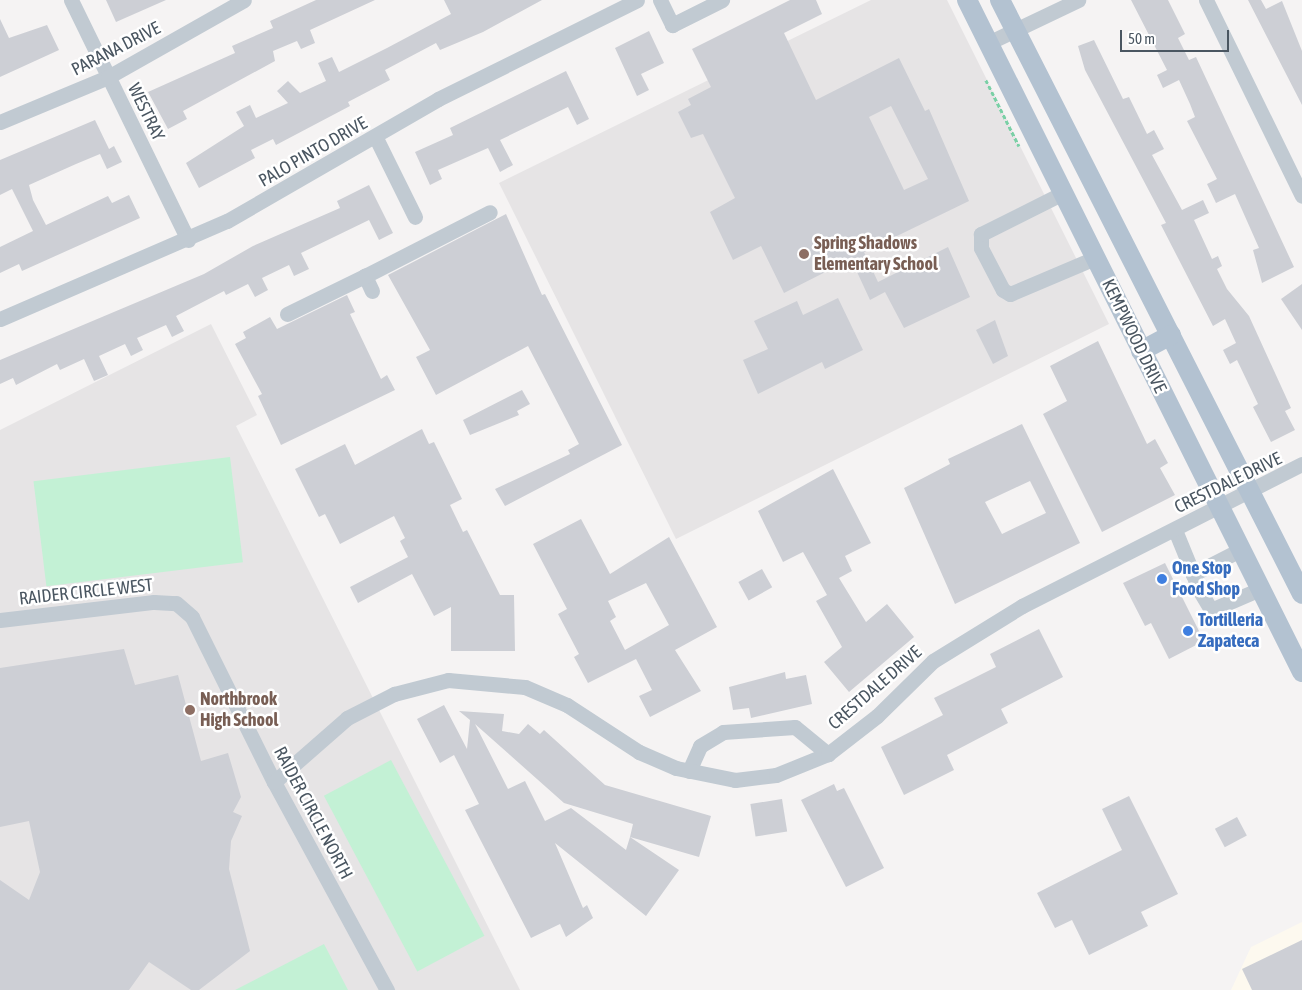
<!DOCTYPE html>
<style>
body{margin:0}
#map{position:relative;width:1302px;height:990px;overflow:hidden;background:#f5f3f3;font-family:"Asap Condensed",sans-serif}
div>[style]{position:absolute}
.commercial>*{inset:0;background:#fdf9ef}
.education>*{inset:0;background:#e6e4e5}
.green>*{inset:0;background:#c3f1d5;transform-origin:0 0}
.building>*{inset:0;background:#cdcfd5;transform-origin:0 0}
.path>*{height:2.5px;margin-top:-1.25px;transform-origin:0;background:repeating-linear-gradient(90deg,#7ad0a6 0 4px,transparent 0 6.5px)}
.minor>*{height:15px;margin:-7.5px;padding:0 7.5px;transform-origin:7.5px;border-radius:7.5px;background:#c1cad2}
.major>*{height:20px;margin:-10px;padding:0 10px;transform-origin:10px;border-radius:10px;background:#b3c2d1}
.dots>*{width:14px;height:14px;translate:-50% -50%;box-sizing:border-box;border:2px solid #fff;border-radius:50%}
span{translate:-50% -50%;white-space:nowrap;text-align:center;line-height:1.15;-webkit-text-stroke:5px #fff;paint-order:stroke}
.street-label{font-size:18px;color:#4a5661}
.education-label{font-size:18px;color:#785e54;font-weight:700}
.left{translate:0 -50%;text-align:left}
.shop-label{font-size:18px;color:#366cbe;font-weight:700}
.scale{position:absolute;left:1120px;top:30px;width:109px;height:22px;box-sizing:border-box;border:2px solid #4a5661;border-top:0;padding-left:6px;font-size:15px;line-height:18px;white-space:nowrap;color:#4a5661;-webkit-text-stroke:4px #fff;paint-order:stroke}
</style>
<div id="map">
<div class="commercial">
<div style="clip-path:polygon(1302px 922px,1302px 990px,1231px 990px,1251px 947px)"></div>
</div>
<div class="education">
<div style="clip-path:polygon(871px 0,947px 0,1109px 324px,676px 539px,499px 183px)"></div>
<div style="clip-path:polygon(211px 324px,257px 415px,236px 426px,520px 990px,0 990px,0 430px)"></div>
</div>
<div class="green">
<div style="left:230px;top:457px;width:106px;height:198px;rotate:83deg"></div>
<div style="left:391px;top:760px;width:199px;height:76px;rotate:62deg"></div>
<div style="clip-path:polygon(324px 944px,348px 990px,235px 990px)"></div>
</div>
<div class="building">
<div style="clip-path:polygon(106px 0,166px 0,116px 22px)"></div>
<div style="clip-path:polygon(316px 0,375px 0,310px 30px,315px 43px,301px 49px,297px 41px,273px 51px,275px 61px,183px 111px,187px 119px,168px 129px,148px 92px,235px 53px,232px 46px,273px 28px,270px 21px)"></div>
<div style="clip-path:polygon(444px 0,542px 0,483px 32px,440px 50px,436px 43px,385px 70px,390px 80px,348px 102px,350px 106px,276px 145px,273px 139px,251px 150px,255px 158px,199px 188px,186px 163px,244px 126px,236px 112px,250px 105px,256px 118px,288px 103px,277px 91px,288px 81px,300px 93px,326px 81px,318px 63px,332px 57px,339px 72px,387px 48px,451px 14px)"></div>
<div style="clip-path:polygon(evenodd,790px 0,816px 0,822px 14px,784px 33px,816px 100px,899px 58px,925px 111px,929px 109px,969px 201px,864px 252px,878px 282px,948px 247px,970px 297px,904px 328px,885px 292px,870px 300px,851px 259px,784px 293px,761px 246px,733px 260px,710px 212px,735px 198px,703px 134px,691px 138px,678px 112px,691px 105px,688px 99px,711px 87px,692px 49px,790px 0,891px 106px,928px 179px,904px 190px,869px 117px,891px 106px)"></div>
<div style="clip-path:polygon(1131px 0,1168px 0,1185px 34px,1178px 38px,1189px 60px,1196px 57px,1294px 267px,1262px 283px,1253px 250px,1259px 248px,1235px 194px,1216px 203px,1207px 184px,1217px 179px,1187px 121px,1195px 117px,1190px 104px,1179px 80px,1163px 88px,1157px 75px,1167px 70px)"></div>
<div style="clip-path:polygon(1248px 0,1261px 0,1266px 9px,1282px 1px,1302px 51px,1302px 105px)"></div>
<div style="clip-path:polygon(0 19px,9px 38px,47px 25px,59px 50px,0 77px)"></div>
<div style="clip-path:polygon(649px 31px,664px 63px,641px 74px,649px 90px,637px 96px,615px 48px)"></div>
<div style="clip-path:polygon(1094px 40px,1123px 99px,1129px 97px,1147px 134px,1154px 130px,1164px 149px,1152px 155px,1182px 210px,1203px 200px,1209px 213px,1194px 220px,1212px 259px,1218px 256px,1222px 266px,1217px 269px,1227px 289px,1249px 316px,1291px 408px,1285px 411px,1295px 430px,1271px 442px,1253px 407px,1258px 404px,1237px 360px,1230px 364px,1223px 350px,1236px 343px,1225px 319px,1213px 326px,1161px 225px,1166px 223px,1085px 70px,1078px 46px)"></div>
<div style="clip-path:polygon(566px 71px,589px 119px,577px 125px,568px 107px,500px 140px,513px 165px,500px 172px,488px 148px,438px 170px,442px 179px,430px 185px,415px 152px,453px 135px,450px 128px)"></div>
<div style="clip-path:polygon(95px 120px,109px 149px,114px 146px,122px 162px,107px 169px,100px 154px,76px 164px,29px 185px,33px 200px,46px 225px,108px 196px,112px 203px,129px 195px,140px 218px,22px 271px,19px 264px,0 273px,0 247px,33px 231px,12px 189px,0 195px,0 160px)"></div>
<div style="clip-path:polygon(369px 185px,393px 233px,379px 240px,369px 220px,301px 253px,309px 269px,294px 276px,289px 265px,262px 278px,268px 290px,255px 297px,248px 284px,226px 295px,224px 291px,176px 316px,184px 331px,172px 337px,166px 325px,137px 338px,143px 350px,131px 356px,125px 344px,99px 356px,108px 375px,94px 381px,84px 359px,60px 370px,57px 364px,16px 385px,13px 378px,0 384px,0 360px,204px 274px,253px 246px,340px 208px,337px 201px)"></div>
<div style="clip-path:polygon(506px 214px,542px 295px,545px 294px,622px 445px,505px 506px,495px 489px,570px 454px,568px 450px,579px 444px,528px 346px,436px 395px,416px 357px,430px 350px,388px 275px)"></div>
<div style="clip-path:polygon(1302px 284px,1302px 330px,1281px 299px)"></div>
<div style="clip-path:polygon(347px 295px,355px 312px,350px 314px,381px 379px,387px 375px,395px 390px,281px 445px,258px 396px,262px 394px,235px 344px,246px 338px,243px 332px,270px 317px,277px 329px)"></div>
<div style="clip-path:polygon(838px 298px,863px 350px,825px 369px,822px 362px,758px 394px,743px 360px,768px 349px,754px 321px,797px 301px,803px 315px)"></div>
<div style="clip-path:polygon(995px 320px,1008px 356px,993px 364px,976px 330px)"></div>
<div style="clip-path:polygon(1098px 341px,1147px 444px,1155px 439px,1168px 463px,1160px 468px,1175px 495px,1102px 532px,1043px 414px,1067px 401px,1050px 366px)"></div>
<div style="clip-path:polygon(522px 390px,530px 404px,517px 411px,519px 415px,470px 435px,463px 420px)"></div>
<div style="clip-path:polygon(evenodd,1022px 424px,1080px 543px,955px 604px,904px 488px,950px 464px,948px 459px,1022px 424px,1030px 481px,1046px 513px,1002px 534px,985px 502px,1030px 481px)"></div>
<div style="clip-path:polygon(422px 429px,429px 444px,434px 442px,462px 499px,450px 505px,463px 532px,467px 530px,500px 595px,514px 595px,515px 651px,451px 651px,451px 607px,434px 616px,412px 574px,358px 603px,350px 587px,408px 557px,400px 541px,405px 538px,394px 516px,340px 544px,325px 514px,319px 517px,295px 469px,345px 444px,355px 465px)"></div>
<div style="clip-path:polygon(833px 469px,871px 543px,845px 556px,852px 571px,839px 578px,866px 622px,887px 604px,914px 637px,849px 692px,824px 662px,842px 647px,816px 601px,827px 595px,803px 552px,783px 562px,758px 511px)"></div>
<div style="clip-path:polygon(evenodd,581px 519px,610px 574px,669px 537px,717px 627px,675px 650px,701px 691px,650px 717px,639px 696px,652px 690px,636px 659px,588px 683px,574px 657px,579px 654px,558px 614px,567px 609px,533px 544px,581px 519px,646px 583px,669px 625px,625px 650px,610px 621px,616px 617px,608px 601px,646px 583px)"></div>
<div style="clip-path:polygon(1165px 563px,1204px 641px,1169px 659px,1151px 623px,1145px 626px,1123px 583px)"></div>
<div style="left:762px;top:569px;width:21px;height:27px;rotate:61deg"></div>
<div style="clip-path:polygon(1039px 629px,1063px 677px,1001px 709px,1008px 723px,947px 755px,954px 770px,904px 795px,881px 747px,943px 715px,934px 698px,996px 667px,990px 654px)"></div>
<div style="clip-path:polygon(124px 649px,135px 685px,178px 675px,201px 761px,228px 753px,241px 797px,233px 812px,242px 816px,231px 841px,229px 869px,250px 951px,199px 990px,191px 990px,149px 962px,129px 990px,0 990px,0 880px,29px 900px,40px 872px,29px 821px,0 827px,0 668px)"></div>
<div style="clip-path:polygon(785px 672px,786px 679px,806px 675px,812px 704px,751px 718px,749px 708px,733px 710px,729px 687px)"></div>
<div style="clip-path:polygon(444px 705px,467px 749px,470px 720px,459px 711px,504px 714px,502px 731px,519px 734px,528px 724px,540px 734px,544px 730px,605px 785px,711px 816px,699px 857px,630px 837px,633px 824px,564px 803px,475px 724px,508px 789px,525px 781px,545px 821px,571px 808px,626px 850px,630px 837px,679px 870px,646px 916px,555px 843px,583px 908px,587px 905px,593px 918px,566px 937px,560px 924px,531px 938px,465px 810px,479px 804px,454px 755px,440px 763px,417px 719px)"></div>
<div style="clip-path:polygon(834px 784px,837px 791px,844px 788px,884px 868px,846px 887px,801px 800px)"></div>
<div style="clip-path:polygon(1129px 796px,1178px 894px,1141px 912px,1148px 926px,1089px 955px,1072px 920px,1055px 928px,1037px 893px,1122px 850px,1102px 809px)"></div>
<div style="left:782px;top:799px;width:33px;height:32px;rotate:81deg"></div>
<div style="left:1237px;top:817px;width:21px;height:25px;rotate:62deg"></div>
<div style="clip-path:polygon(1302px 940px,1302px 990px,1252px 990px,1242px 969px)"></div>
</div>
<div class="path">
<div style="left:986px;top:80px;width:74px;rotate:63.4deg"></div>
</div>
<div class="minor">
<div style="left:71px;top:0;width:267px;rotate:64deg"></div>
<div style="left:660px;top:0;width:28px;rotate:64deg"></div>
<div style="left:672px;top:25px;width:56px;rotate:-26.6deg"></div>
<div style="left:1206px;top:0;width:218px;rotate:63.9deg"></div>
<div style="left:988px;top:43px;width:100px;rotate:-25.5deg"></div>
<div style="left:0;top:122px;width:117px;rotate:-22.6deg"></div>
<div style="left:108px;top:77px;width:156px;rotate:-29.5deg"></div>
<div style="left:376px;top:138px;width:88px;rotate:63.7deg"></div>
<div style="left:1063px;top:193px;width:92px;rotate:153.4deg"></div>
<div style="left:981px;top:234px;width:14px;rotate:90deg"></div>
<div style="left:981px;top:248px;width:47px;rotate:62.4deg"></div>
<div style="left:1003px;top:290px;width:8px;rotate:30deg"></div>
<div style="left:1010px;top:294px;width:92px;rotate:-23deg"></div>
<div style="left:372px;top:291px;width:17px;rotate:-115deg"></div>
<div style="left:365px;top:276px;width:140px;rotate:-27.1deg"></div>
<div style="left:287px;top:314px;width:87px;rotate:-26deg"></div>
<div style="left:0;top:319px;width:247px;rotate:-23.4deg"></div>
<div style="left:227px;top:221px;width:244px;rotate:-30deg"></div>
<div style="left:438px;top:99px;width:222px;rotate:-26.4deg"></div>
<div style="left:1175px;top:530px;width:48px;rotate:67.8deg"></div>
<div style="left:1238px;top:551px;width:51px;rotate:152.9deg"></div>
<div style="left:1193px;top:574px;width:15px;rotate:70deg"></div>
<div style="left:1198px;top:588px;width:26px;rotate:59deg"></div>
<div style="left:1211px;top:610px;width:53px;rotate:-23.2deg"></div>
<div style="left:0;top:620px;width:155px;rotate:-6.7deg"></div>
<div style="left:154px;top:602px;width:22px;rotate:3deg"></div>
<div style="left:176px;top:603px;width:21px;rotate:41deg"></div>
<div style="left:192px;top:617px;width:184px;rotate:63.6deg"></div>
<div style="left:274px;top:782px;width:237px;rotate:61.5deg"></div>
<div style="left:689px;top:771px;width:27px;rotate:-66deg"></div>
<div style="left:700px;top:746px;width:27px;rotate:-31deg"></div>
<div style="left:723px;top:732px;width:72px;rotate:-4deg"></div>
<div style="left:795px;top:727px;width:43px;rotate:39.3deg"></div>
<div style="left:274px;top:782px;width:97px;rotate:-41.2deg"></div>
<div style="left:347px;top:718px;width:53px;rotate:-27.1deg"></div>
<div style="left:394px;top:694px;width:56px;rotate:-14.5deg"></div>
<div style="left:448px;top:680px;width:77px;rotate:5.2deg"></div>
<div style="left:525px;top:687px;width:46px;rotate:23.2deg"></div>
<div style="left:567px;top:705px;width:86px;rotate:33.1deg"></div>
<div style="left:639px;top:752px;width:40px;rotate:23.4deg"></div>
<div style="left:676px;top:768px;width:60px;rotate:11.5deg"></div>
<div style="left:735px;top:780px;width:41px;rotate:-7deg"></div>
<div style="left:776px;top:775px;width:56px;rotate:-22deg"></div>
<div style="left:828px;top:754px;width:62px;rotate:-37.8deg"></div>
<div style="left:877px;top:716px;width:78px;rotate:-44.5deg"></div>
<div style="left:933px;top:661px;width:105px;rotate:-31.7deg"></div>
<div style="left:1022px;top:606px;width:314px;rotate:-26.9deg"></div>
</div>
<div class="major">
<div style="left:967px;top:0;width:751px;rotate:63.5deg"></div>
<div style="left:1000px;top:0;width:666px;rotate:63.05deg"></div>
<div style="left:1141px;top:351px;width:34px;rotate:-28deg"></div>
</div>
<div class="dots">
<div style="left:804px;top:254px;background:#8d6e63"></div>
<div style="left:1162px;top:579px;background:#3f7fe0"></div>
<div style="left:1188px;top:631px;background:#3f7fe0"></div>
<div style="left:190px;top:710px;background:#8d6e63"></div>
</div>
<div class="street-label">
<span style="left:116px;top:49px;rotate:-27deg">PARANA DRIVE</span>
<span style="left:146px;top:112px;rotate:64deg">WESTRAY</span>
<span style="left:313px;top:152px;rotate:-30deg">PALO PINTO DRIVE</span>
<span style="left:1134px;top:336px;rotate:64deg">KEMPWOOD DRIVE</span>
<span style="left:1228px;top:483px;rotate:-26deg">CRESTDALE DRIVE</span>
<span style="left:86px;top:592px;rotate:-6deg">RAIDER CIRCLE WEST</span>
<span style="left:875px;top:688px;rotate:-41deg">CRESTDALE DRIVE</span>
<span style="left:313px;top:813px;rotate:62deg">RAIDER CIRCLE NORTH</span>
</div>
<div class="education-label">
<span class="left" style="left:814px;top:254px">Spring Shadows<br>Elementary School</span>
<span class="left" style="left:200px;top:710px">Northbrook<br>High School</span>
</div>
<div class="shop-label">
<span class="left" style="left:1172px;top:579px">One Stop<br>Food Shop</span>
<span class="left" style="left:1198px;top:631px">Tortilleria<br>Zapateca</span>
</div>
<div class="scale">50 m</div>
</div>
